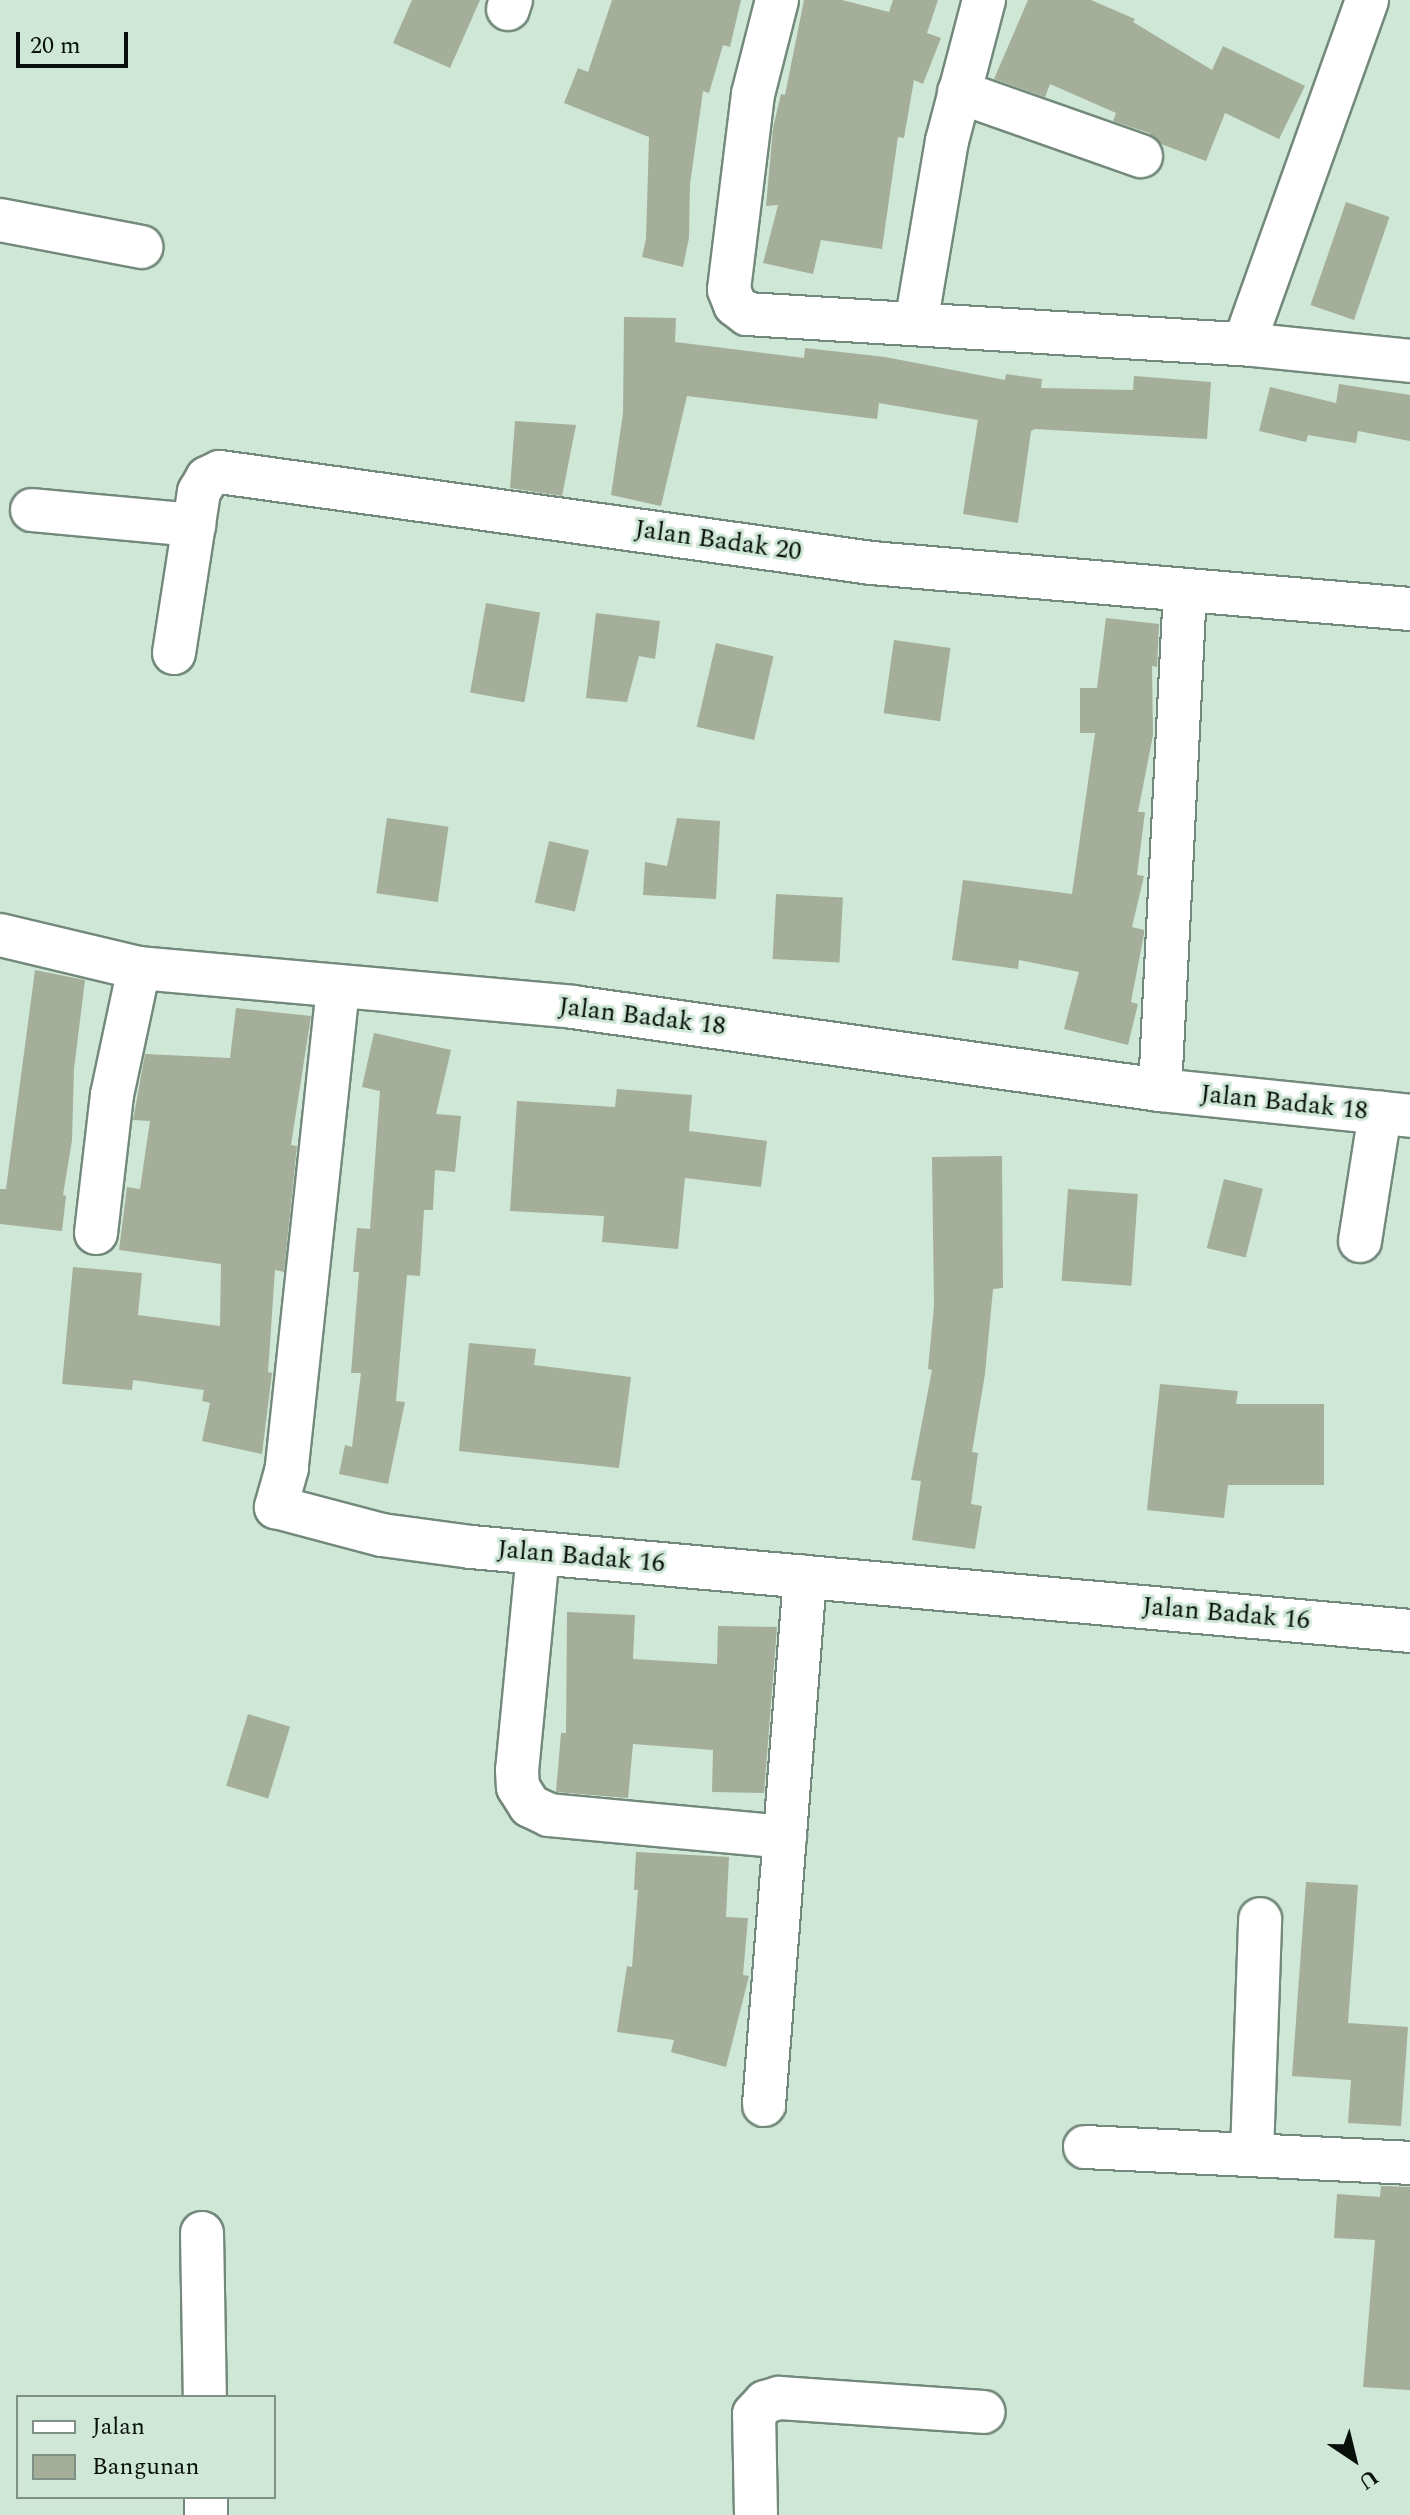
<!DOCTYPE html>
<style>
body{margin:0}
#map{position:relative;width:1410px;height:2515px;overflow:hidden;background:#cfe7d7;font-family:Spectral,serif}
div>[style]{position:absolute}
.building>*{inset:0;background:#a4ae98;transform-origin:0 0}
.roads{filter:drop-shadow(2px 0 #73897b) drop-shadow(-2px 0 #73897b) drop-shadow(0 2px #73897b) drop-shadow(0 -2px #73897b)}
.street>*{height:42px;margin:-21px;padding:0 21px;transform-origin:21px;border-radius:21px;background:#fff}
span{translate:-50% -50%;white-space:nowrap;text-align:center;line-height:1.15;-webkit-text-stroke:6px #cfe7d7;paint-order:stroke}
.street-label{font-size:26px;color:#08100b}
.legend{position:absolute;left:16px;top:2395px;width:260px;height:104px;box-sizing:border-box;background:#cfe7d7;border:2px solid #7f9185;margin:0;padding:10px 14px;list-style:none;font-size:24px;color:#08100b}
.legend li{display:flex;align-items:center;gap:16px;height:40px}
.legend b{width:40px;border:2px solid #7f9185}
.north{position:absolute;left:1314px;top:2419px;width:80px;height:80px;-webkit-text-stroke:6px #cfe7d7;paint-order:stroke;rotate:145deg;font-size:22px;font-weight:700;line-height:32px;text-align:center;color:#08100b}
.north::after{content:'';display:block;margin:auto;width:28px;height:36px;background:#08100b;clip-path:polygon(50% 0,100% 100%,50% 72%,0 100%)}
.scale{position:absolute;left:16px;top:32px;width:112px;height:36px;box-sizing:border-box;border:4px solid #08100b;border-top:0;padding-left:10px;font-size:24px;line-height:28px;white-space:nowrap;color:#08100b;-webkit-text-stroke:6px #cfe7d7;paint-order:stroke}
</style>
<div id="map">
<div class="building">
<div style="clip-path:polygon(412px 0,480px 0,450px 68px,393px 43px)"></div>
<div style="clip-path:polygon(612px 0,741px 0,730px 47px,723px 45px,709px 93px,703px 91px,690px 184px,689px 238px,683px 267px,642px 257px,646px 239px,649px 137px,564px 103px,578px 68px,588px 72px)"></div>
<div style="clip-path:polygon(804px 0,842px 0,889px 12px,893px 0,938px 0,927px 33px,941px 38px,923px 84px,914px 80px,904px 138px,898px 137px,882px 249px,821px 240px,813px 274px,763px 263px,778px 205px,766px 206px,773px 128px,781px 94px,785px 95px)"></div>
<div style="clip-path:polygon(1028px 0,1091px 0,1135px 19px,1133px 22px,1212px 70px,1223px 46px,1305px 86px,1279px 139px,1225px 113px,1206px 161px,1161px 144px,1149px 133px,1113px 121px,1116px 113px,1050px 84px,1045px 97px,994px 79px)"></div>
<div style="left:1346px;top:202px;width:46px;height:109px;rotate:19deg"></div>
<div style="clip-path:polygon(624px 317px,676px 318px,675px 342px,804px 358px,805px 348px,885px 357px,1005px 380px,1006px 374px,1042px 379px,1041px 388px,1133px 390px,1134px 376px,1211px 382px,1207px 439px,1035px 429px,1031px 431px,1018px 523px,963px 514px,978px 420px,879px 403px,877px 419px,687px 396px,661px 506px,611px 495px,623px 413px)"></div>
<div style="clip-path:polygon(1339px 384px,1410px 395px,1410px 441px,1358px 431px,1356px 443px,1308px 435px,1306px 442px,1259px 431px,1270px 387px,1336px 403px)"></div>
<div style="clip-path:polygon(515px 421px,576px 425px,562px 496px,510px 488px)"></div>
<div style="left:486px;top:603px;width:55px;height:91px;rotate:10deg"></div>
<div style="clip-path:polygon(596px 613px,660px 621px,655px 659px,639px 656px,627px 702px,586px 698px)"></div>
<div style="clip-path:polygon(1106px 618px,1159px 624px,1157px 667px,1152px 666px,1153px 735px,1138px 812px,1145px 812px,1137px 875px,1144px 876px,1132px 927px,1144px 930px,1144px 934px,1131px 1002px,1138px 1004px,1128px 1045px,1064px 1029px,1079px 972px,1019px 960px,1018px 969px,952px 960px,963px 880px,1072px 894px,1095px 733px,1080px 733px,1080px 688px,1097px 688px)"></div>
<div style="left:894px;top:640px;width:57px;height:74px;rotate:8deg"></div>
<div style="left:716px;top:643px;width:59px;height:86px;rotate:13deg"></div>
<div style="left:387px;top:818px;width:62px;height:76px;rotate:8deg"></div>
<div style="clip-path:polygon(677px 818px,720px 821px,716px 899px,643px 895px,645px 862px,667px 866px)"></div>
<div style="left:549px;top:841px;width:41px;height:63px;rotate:13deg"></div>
<div style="left:776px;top:894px;width:67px;height:65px;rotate:3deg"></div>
<div style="clip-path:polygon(35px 970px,85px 980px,74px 1069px,72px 1140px,63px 1195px,66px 1196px,62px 1231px,0 1224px,0 1189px,6px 1189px)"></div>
<div style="clip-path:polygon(236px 1008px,311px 1016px,291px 1145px,297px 1146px,284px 1272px,275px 1270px,268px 1372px,272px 1373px,262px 1454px,202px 1441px,210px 1403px,202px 1401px,204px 1390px,133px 1380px,132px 1390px,62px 1384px,73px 1267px,142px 1273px,138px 1315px,220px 1326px,221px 1264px,119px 1250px,127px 1187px,140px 1189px,150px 1121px,133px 1120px,145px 1054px,230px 1058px)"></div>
<div style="clip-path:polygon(374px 1033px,451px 1050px,436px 1114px,461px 1116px,455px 1172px,435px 1170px,433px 1210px,424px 1210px,420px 1276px,407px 1275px,396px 1401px,405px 1402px,388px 1484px,339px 1474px,345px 1445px,352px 1447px,361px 1373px,351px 1373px,359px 1272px,353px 1272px,357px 1228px,370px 1229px,380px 1091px,362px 1087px)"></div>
<div style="clip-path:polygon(617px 1089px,692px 1095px,689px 1131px,767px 1141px,761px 1187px,685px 1178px,678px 1249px,602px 1242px,604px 1216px,510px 1211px,517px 1101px,615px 1107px)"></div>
<div style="clip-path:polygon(1002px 1156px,1003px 1288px,993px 1289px,985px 1374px,972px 1452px,978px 1453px,971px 1504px,982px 1506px,975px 1549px,912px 1540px,921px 1481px,911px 1480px,932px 1370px,928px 1369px,934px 1306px,932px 1157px)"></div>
<div style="left:1224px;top:1179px;width:40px;height:71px;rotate:14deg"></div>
<div style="left:1068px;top:1189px;width:70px;height:92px;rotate:4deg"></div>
<div style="clip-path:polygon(469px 1343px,536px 1349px,534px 1365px,631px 1377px,619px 1468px,459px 1451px)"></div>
<div style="clip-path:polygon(1160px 1384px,1238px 1391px,1236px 1404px,1324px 1404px,1324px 1485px,1228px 1485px,1224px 1518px,1147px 1510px)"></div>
<div style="clip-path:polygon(567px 1612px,635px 1615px,633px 1659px,717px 1664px,718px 1626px,777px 1627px,764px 1793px,712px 1792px,713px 1750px,633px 1744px,628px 1798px,556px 1792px,561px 1733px,566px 1733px)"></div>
<div style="left:248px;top:1714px;width:44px;height:75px;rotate:17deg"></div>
<div style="clip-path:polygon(636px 1852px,729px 1857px,726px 1917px,748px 1918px,743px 1975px,749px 1976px,726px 2067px,671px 2052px,674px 2040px,617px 2032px,627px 1966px,632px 1967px,638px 1890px,634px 1890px)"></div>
<div style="clip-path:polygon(1306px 1882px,1358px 1885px,1348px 2023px,1408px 2027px,1401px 2126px,1348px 2123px,1351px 2080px,1292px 2076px)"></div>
<div style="clip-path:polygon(1381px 2186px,1410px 2187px,1410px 2390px,1363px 2387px,1375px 2240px,1334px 2238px,1337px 2194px,1380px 2197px)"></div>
</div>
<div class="roads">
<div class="street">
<div style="left:777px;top:0;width:97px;rotate:104.3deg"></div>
<div style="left:753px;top:94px;width:197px;rotate:97deg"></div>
<div style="left:729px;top:290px;width:16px;rotate:68deg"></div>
<div style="left:735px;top:305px;width:15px;rotate:37deg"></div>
<div style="left:747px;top:314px;width:498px;rotate:3.5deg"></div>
<div style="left:1244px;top:344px;width:167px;rotate:5.8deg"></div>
<div style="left:508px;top:9px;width:9px;rotate:-72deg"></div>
<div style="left:959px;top:92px;width:193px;rotate:19.4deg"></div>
<div style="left:0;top:220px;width:144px;rotate:10.8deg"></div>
<div style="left:916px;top:324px;width:186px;rotate:-80.4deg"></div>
<div style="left:947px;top:141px;width:146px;rotate:-75.3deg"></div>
<div style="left:1244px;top:344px;width:365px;rotate:-70.3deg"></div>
<div style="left:32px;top:510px;width:163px;rotate:5.3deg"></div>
<div style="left:174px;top:653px;width:163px;rotate:-81.2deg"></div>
<div style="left:199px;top:492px;width:16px;rotate:-60deg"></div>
<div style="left:207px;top:478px;width:14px;rotate:-25deg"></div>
<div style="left:220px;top:472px;width:658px;rotate:7.95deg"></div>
<div style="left:872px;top:563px;width:540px;rotate:4.89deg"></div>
<div style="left:0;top:935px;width:143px;rotate:13.4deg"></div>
<div style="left:338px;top:988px;width:483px;rotate:96.1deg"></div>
<div style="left:287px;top:1468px;width:41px;rotate:105.8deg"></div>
<div style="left:276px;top:1507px;width:110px;rotate:14.8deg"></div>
<div style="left:382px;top:1535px;width:90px;rotate:7.7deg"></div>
<div style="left:471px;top:1547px;width:943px;rotate:5.11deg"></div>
<div style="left:1160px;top:1090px;width:501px;rotate:-87.14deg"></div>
<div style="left:96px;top:1233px;width:139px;rotate:-83.4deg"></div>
<div style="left:112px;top:1095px;width:130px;rotate:-78deg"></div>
<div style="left:139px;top:968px;width:436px;rotate:5.1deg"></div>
<div style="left:573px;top:1007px;width:593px;rotate:8.05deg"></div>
<div style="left:1160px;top:1090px;width:251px;rotate:5.9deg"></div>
<div style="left:1360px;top:1241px;width:130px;rotate:-81.1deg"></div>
<div style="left:538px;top:1553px;width:218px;rotate:95.5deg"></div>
<div style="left:517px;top:1770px;width:17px;rotate:87deg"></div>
<div style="left:518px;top:1787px;width:22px;rotate:58deg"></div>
<div style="left:530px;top:1806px;width:21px;rotate:25deg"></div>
<div style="left:549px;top:1815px;width:237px;rotate:5.3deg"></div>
<div style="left:764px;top:2105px;width:530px;rotate:-85.56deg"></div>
<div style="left:1085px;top:2147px;width:325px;rotate:2.8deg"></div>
<div style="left:1252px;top:2153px;width:234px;rotate:-88deg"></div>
<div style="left:202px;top:2233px;width:164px;rotate:89deg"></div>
<div style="left:206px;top:2497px;width:18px;rotate:90deg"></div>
<div style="left:756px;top:2515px;width:101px;rotate:-91.1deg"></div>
<div style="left:754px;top:2414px;width:16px;rotate:-47deg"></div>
<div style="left:765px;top:2402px;width:15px;rotate:-16deg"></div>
<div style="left:779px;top:2398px;width:205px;rotate:3.9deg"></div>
</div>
</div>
<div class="street-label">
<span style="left:718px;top:541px;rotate:8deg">Jalan Badak 20</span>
<span style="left:642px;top:1017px;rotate:7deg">Jalan Badak 18</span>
<span style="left:1284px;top:1103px;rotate:6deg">Jalan Badak 18</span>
<span style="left:581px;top:1557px;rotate:5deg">Jalan Badak 16</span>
<span style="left:1226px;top:1614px;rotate:5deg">Jalan Badak 16</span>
</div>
<ul class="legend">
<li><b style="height:10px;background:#fff"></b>Jalan</li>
<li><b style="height:22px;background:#a4ae98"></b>Bangunan</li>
</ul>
<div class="north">U</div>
<div class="scale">20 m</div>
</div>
